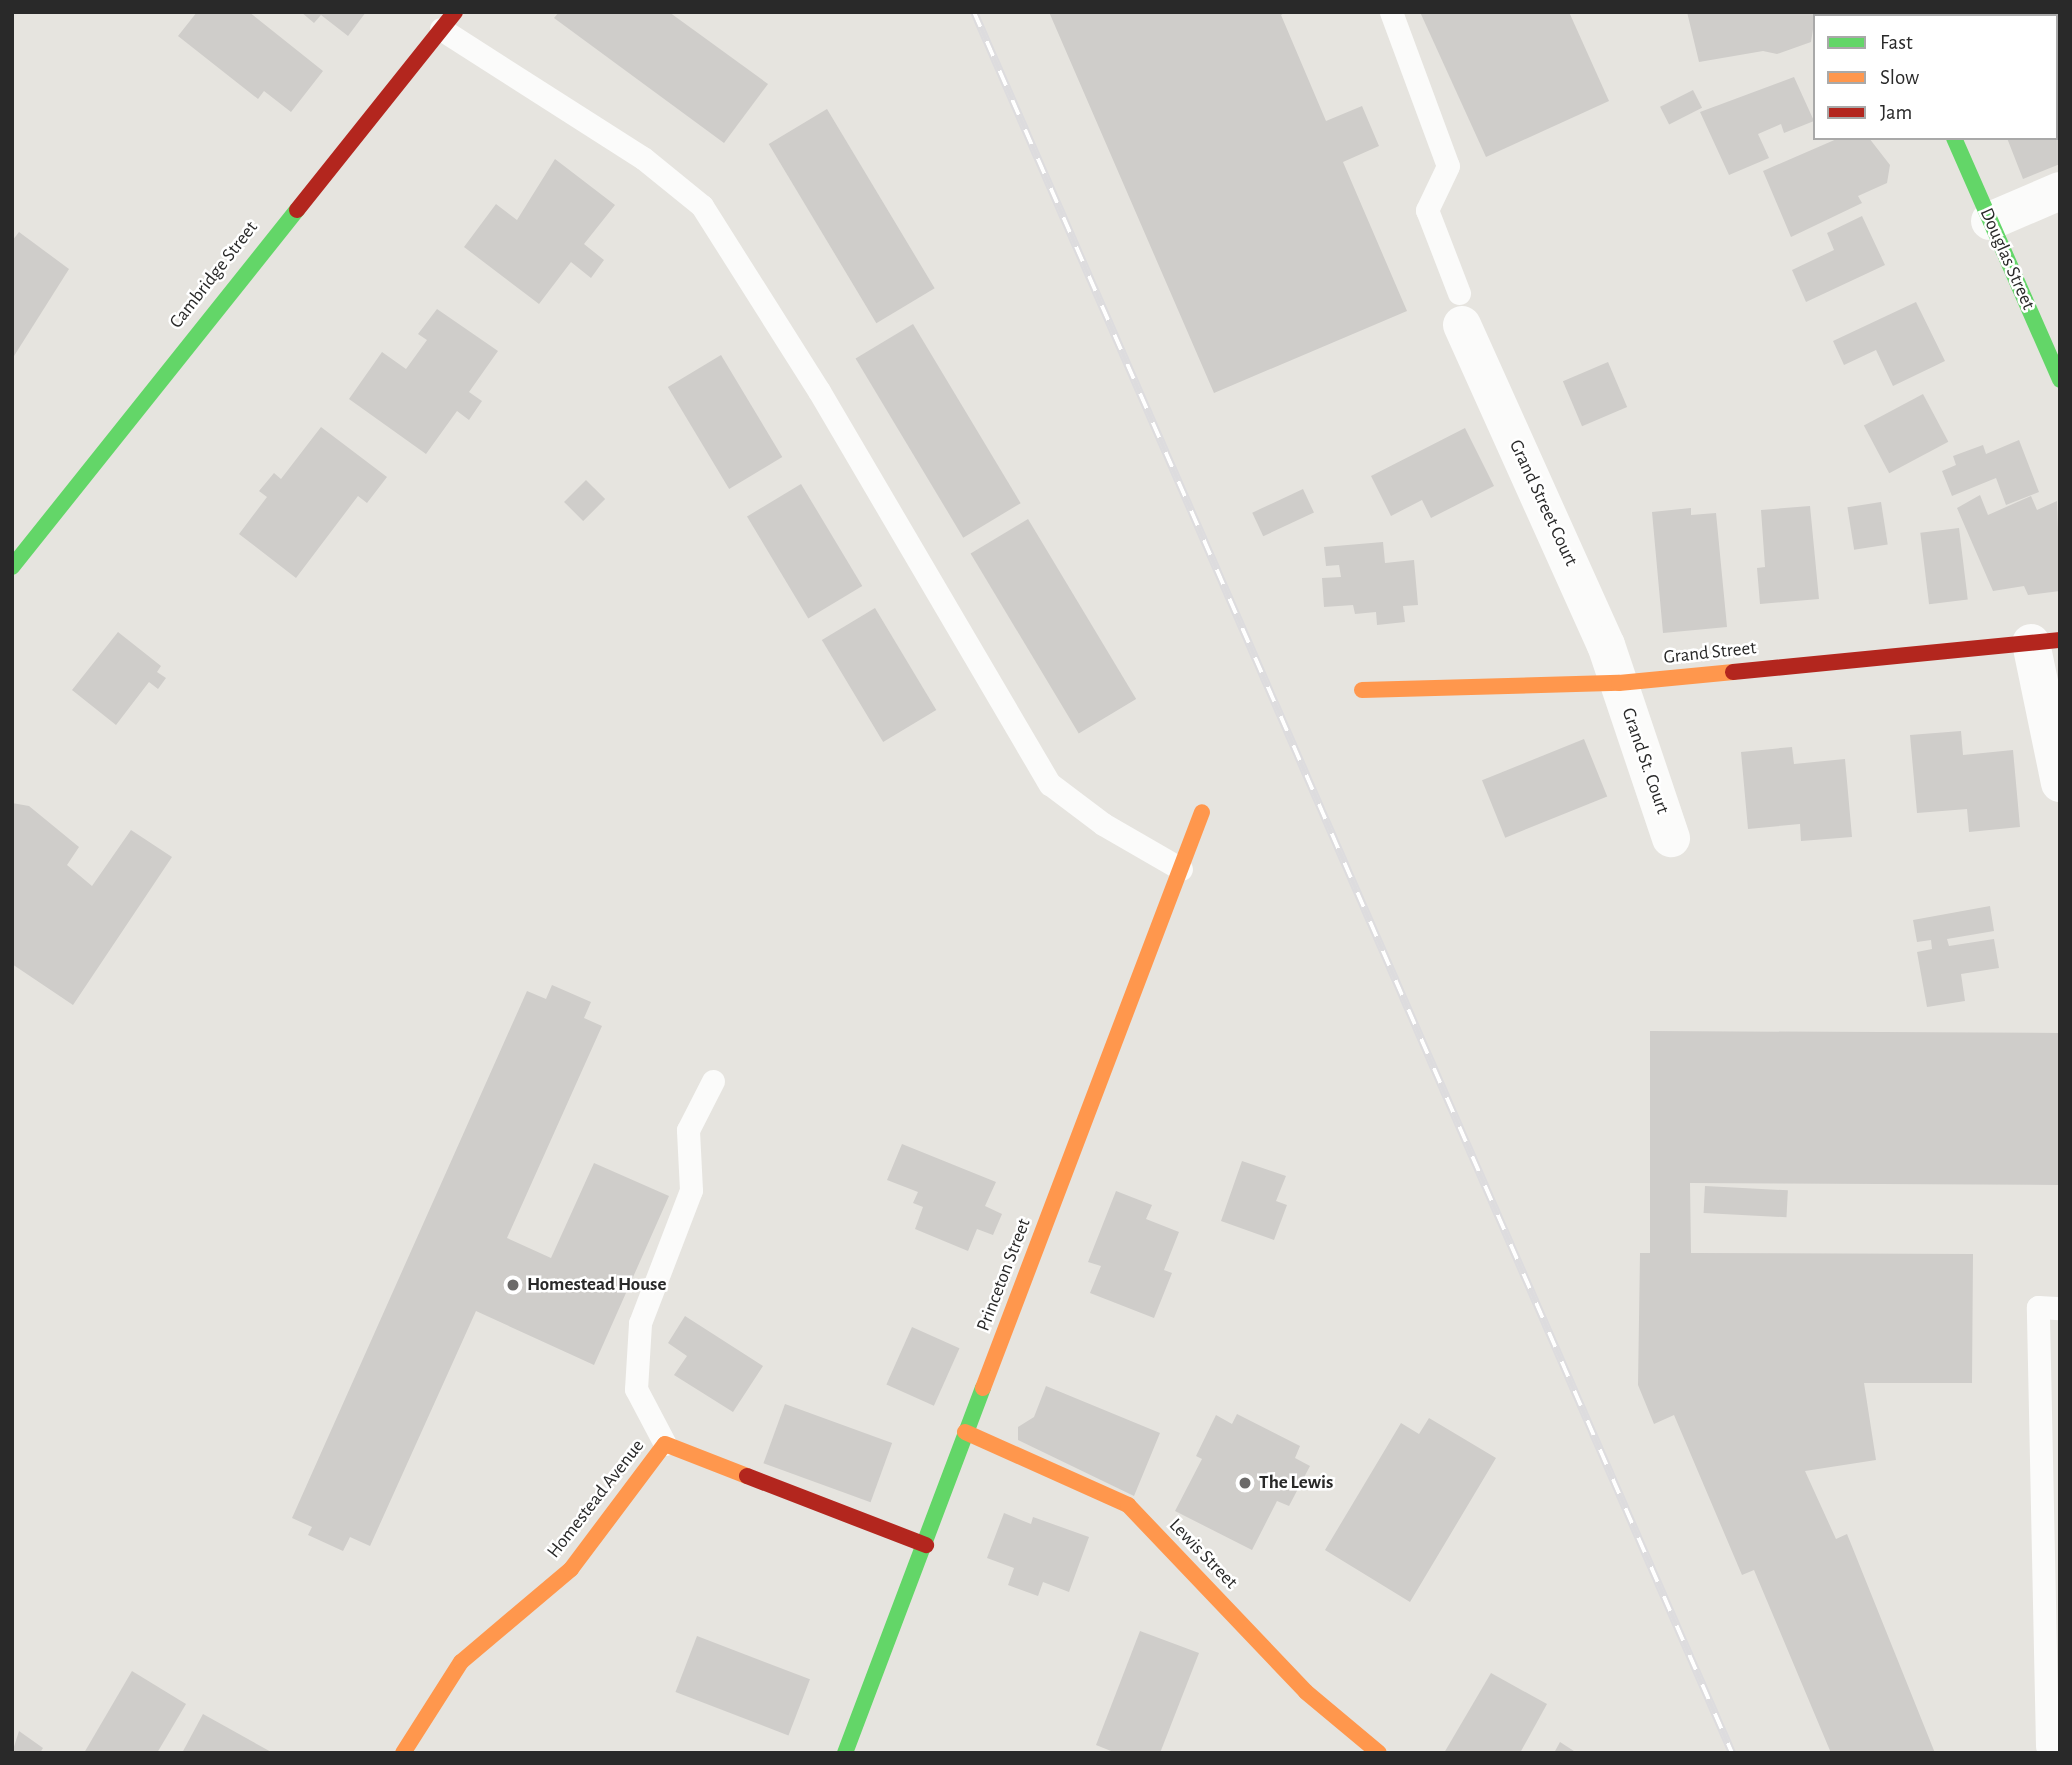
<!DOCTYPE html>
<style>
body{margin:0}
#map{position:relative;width:2072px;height:1765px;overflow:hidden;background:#e6e4df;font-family:"Alegreya Sans",sans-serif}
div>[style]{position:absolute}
.building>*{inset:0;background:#cfcdca;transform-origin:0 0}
.lane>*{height:23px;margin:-11.5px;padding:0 11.5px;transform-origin:11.5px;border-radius:11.5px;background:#fbfbfa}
.street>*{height:38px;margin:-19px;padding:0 19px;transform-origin:19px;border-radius:19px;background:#fbfbfa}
.fast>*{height:16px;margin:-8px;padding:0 8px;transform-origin:8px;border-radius:8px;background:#63d668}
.slow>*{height:16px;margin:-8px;padding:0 8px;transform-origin:8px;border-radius:8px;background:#ff974d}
.jam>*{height:16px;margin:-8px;padding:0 8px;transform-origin:8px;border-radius:8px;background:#b3261e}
.rail>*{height:8px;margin-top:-4px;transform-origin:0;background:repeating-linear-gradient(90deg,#fff 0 16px,#dddcde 0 32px);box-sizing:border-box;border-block:2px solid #dddcde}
.dots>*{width:19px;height:19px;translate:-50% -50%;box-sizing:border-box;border:4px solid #fff;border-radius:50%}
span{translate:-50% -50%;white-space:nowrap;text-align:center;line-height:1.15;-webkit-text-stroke:5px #fff;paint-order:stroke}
.street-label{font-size:19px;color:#292929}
.poi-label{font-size:19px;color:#292929;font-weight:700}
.left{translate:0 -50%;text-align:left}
.frame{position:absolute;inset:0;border:14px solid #292929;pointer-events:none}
.legend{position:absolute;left:1813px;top:14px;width:245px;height:126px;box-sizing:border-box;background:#fff;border:2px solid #a9a9a9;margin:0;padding:9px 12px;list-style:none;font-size:21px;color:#292929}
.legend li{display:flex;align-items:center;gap:14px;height:35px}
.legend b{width:35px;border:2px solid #a9a9a9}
</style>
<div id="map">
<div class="building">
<div style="clip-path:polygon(197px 12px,249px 12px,323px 71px,291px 112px,264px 91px,258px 99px,178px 36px)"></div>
<div style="clip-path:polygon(301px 12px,366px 12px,348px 36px,321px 15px,314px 23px)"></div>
<div style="clip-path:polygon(559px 12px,669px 12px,768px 84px,724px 143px,554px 18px)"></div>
<div style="clip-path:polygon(1049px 12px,1286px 12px,1281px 15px,1326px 121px,1362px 106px,1379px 146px,1343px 162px,1407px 311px,1214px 393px)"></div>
<div style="clip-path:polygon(1420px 12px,1569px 12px,1609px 101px,1486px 157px)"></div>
<div style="clip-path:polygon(1687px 12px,1816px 12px,1821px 16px,1815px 16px,1811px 42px,1777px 54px,1763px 51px,1699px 62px)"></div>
<div style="clip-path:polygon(1956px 12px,2060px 12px,2060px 43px,2056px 16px)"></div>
<div style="clip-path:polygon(1794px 77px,1814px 121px,1784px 133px,1781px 124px,1758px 134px,1769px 158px,1729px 175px,1700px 112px)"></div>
<div style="clip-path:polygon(2060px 88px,2060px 164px,2023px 179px,2007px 138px,2056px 138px)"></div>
<div style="left:1693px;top:90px;width:20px;height:37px;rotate:63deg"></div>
<div style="left:827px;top:109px;width:209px;height:68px;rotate:59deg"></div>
<div style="clip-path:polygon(1839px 138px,1869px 138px,1890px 165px,1887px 183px,1858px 196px,1862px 203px,1791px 237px,1763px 171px)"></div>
<div style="clip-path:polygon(555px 159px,615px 205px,584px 244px,604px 260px,591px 278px,571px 262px,539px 304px,464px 247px,496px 204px,517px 220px)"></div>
<div style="clip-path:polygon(1862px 216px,1885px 265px,1806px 302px,1792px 270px,1834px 250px,1827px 233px)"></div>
<div style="clip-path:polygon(19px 232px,69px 269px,14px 356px,12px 241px)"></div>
<div style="clip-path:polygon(1916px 302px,1945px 361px,1893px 386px,1876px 350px,1844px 365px,1833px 341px)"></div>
<div style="clip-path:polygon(437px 309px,498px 351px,469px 392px,482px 401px,469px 420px,457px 411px,426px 454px,349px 399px,382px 352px,406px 369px,427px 340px,418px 334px)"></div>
<div style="left:913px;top:324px;width:209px;height:67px;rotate:59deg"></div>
<div style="left:721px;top:355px;width:119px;height:62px;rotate:59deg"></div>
<div style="left:1608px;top:362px;width:49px;height:49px;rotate:67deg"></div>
<div style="left:1923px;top:394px;width:54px;height:67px;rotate:62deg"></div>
<div style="clip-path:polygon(321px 427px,387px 477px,367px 503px,358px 496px,296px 578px,239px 534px,267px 497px,259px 491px,274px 473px,281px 479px)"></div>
<div style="clip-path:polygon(1465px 428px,1494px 486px,1431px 518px,1422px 500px,1391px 516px,1371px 476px)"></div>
<div style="clip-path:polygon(2019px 440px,2039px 492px,2006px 505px,1996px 478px,1952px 496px,1942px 471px,1956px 465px,1953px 456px,1983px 445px,1986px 454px)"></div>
<div style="left:586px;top:480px;width:27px;height:31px;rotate:45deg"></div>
<div style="left:801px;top:484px;width:119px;height:63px;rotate:59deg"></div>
<div style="left:1303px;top:489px;width:26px;height:56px;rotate:65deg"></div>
<div style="clip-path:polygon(1980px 495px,1988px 515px,2031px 496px,2037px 510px,2057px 501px,2060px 591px,2028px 595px,2024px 586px,1993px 591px,1957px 508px)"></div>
<div style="left:1881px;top:502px;width:43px;height:34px;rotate:81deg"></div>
<div style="clip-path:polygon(1810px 506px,1819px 599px,1760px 604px,1757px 568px,1765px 567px,1761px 510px)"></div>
<div style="clip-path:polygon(1691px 508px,1691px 515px,1716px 513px,1727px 627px,1663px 633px,1652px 512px)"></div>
<div style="left:1028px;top:519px;width:210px;height:67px;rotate:59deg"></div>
<div style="left:1959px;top:528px;width:72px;height:39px;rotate:83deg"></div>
<div style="clip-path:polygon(1383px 542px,1385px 563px,1414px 560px,1418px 605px,1403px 606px,1405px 622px,1377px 625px,1376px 612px,1355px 614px,1353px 605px,1324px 607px,1322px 578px,1341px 577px,1339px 565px,1326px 566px,1324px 547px)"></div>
<div style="left:875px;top:608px;width:119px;height:62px;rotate:59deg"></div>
<div style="clip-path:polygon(118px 632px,161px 666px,157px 672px,166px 678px,158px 689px,149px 682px,116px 725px,72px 690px)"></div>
<div style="clip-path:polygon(1961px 731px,1963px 755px,2013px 750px,2020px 827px,1969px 832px,1967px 809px,1917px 813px,1910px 735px)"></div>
<div style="left:1584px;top:739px;width:62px;height:110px;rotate:68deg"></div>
<div style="clip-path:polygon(1792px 747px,1794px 764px,1845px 759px,1852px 837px,1801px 841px,1800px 824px,1748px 829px,1741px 752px)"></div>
<div style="clip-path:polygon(12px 803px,29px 806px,79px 847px,67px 865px,92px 886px,131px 830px,172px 857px,73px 1005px,12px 964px)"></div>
<div style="clip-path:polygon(1990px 906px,1994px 931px,1947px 939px,1949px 946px,1994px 939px,1999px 968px,1961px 974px,1965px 1001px,1927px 1007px,1917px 952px,1932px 949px,1931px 940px,1917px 942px,1913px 920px)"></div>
<div style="clip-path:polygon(552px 985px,591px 1002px,584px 1018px,602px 1026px,507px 1238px,551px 1258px,594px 1163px,669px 1196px,594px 1365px,476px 1311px,370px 1546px,350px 1537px,343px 1551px,308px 1535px,312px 1527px,292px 1518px,527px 991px,546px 999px)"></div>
<div style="clip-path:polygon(1650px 1031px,2060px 1033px,2060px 1185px,1690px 1183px,1691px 1253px,1973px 1254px,1972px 1383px,1864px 1383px,1876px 1460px,1805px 1471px,1836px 1539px,1847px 1534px,1935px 1753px,1831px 1753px,1754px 1570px,1742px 1575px,1674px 1415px,1654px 1424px,1638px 1385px,1640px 1253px,1650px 1253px)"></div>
<div style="clip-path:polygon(902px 1144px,996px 1182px,985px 1206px,1002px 1214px,993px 1235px,977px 1229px,968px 1251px,915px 1229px,923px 1207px,913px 1203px,918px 1192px,887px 1180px)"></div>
<div style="clip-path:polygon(1242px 1161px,1286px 1176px,1276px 1201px,1287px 1205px,1274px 1240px,1221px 1221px)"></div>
<div style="left:1705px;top:1186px;width:83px;height:27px;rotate:3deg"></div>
<div style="clip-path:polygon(1116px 1191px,1152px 1205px,1146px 1219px,1179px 1232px,1164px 1270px,1172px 1273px,1154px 1318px,1090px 1293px,1101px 1266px,1088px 1262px)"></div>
<div style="clip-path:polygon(685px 1316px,763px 1366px,733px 1412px,674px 1375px,687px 1356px,668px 1343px)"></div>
<div style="left:912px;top:1327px;width:52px;height:63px;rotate:24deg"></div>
<div style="clip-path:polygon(1046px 1386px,1160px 1433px,1134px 1496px,1018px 1440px,1018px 1427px,1034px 1417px)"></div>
<div style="left:785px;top:1404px;width:114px;height:63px;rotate:20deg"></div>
<div style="clip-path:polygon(1237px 1414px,1300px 1446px,1295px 1458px,1310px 1466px,1289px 1506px,1277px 1501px,1252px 1550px,1175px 1511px,1202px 1459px,1196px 1456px,1216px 1415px,1232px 1424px)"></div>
<div style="clip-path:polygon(1429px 1418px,1496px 1458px,1410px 1602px,1325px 1550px,1401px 1423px,1419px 1434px)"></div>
<div style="clip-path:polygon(1004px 1513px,1031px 1524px,1033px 1517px,1089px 1537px,1069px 1592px,1043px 1582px,1038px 1596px,1008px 1585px,1014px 1568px,987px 1558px)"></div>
<div style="clip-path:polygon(1140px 1631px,1199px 1653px,1160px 1753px,1116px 1753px,1096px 1745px)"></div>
<div style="left:697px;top:1636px;width:121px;height:60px;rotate:21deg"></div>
<div style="clip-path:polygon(132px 1671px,186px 1704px,157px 1753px,84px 1753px)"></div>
<div style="clip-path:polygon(1491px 1673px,1547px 1704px,1520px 1753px,1444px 1753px)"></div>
<div style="clip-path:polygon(203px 1714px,273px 1753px,182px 1753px)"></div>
<div style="clip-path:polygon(19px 1731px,43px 1748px,40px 1753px,12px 1753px)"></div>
<div style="clip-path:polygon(1560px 1742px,1577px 1753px,1554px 1753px)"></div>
</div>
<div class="lane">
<div style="left:1391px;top:12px;width:164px;rotate:69.7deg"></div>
<div style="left:1448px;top:166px;width:49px;rotate:115.5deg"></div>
<div style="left:1427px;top:210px;width:89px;rotate:68.9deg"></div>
<div style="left:441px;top:29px;width:240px;rotate:32.6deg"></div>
<div style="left:643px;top:158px;width:76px;rotate:39.1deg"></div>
<div style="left:702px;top:206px;width:219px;rotate:57.7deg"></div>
<div style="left:819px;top:391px;width:456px;rotate:59.6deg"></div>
<div style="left:1050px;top:784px;width:66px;rotate:37deg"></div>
<div style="left:1103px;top:824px;width:90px;rotate:30deg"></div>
<div style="left:665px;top:1444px;width:62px;rotate:-117.8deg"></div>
<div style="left:636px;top:1389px;width:66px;rotate:-86.5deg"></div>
<div style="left:640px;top:1323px;width:142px;rotate:-69deg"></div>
<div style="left:691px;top:1190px;width:60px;rotate:-92.9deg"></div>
<div style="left:688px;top:1130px;width:55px;rotate:-63deg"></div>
<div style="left:2047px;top:1746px;width:439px;rotate:-91.2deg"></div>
<div style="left:2038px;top:1307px;width:22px;rotate:3deg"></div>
</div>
<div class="street">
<div style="left:1898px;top:12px;width:4px;rotate:63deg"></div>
<div style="left:1990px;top:221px;width:76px;rotate:-23.2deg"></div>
<div style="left:1462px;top:325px;width:351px;rotate:65.8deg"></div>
<div style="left:1606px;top:645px;width:204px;rotate:71.4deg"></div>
<div style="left:2031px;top:643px;width:143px;rotate:78.3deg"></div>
</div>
<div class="fast">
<div style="left:1954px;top:138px;width:264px;rotate:66.3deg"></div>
<div style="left:12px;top:567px;width:457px;rotate:-51.4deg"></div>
<div style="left:845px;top:1753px;width:390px;rotate:-69.3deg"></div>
</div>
<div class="slow">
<div style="left:1362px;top:690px;width:257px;rotate:-1.6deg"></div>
<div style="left:1619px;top:683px;width:115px;rotate:-5.5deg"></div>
<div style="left:983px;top:1388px;width:616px;rotate:-69.18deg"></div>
<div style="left:965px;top:1432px;width:179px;rotate:24.1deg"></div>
<div style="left:1128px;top:1505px;width:258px;rotate:46.4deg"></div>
<div style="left:1306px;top:1692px;width:95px;rotate:39.9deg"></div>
<div style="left:403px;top:1753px;width:108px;rotate:-57.5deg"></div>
<div style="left:461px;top:1662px;width:144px;rotate:-40.2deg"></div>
<div style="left:571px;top:1569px;width:156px;rotate:-53.1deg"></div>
<div style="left:665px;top:1444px;width:88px;rotate:21.3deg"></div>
</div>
<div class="jam">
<div style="left:297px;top:210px;width:253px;rotate:-51.4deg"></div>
<div style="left:1733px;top:672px;width:329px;rotate:-5.6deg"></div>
<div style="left:747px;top:1476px;width:192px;rotate:21.1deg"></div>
</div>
<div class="rail">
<div style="left:974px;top:12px;width:1899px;rotate:66.47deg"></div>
</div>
<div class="dots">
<div style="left:513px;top:1285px;background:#6b6a69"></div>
<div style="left:1245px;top:1483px;background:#6b6a69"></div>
</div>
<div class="street-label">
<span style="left:2007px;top:259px;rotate:66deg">Douglas Street</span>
<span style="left:214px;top:275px;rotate:-52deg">Cambridge Street</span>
<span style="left:1543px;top:503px;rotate:65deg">Grand Street Court</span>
<span style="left:1710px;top:653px;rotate:-6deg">Grand Street</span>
<span style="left:1645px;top:761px;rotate:71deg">Grand St. Court</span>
<span style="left:1004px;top:1275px;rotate:-69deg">Princeton Street</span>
<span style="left:596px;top:1499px;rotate:-52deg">Homestead Avenue</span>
<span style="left:1203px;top:1554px;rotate:46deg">Lewis Street</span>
</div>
<div class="poi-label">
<span class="left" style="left:527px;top:1285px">Homestead House</span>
<span class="left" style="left:1259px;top:1483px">The Lewis</span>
</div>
<div class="frame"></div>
<ul class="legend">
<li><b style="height:9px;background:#63d668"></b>Fast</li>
<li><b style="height:9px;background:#ff974d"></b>Slow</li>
<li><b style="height:9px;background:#b3261e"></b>Jam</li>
</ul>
</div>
